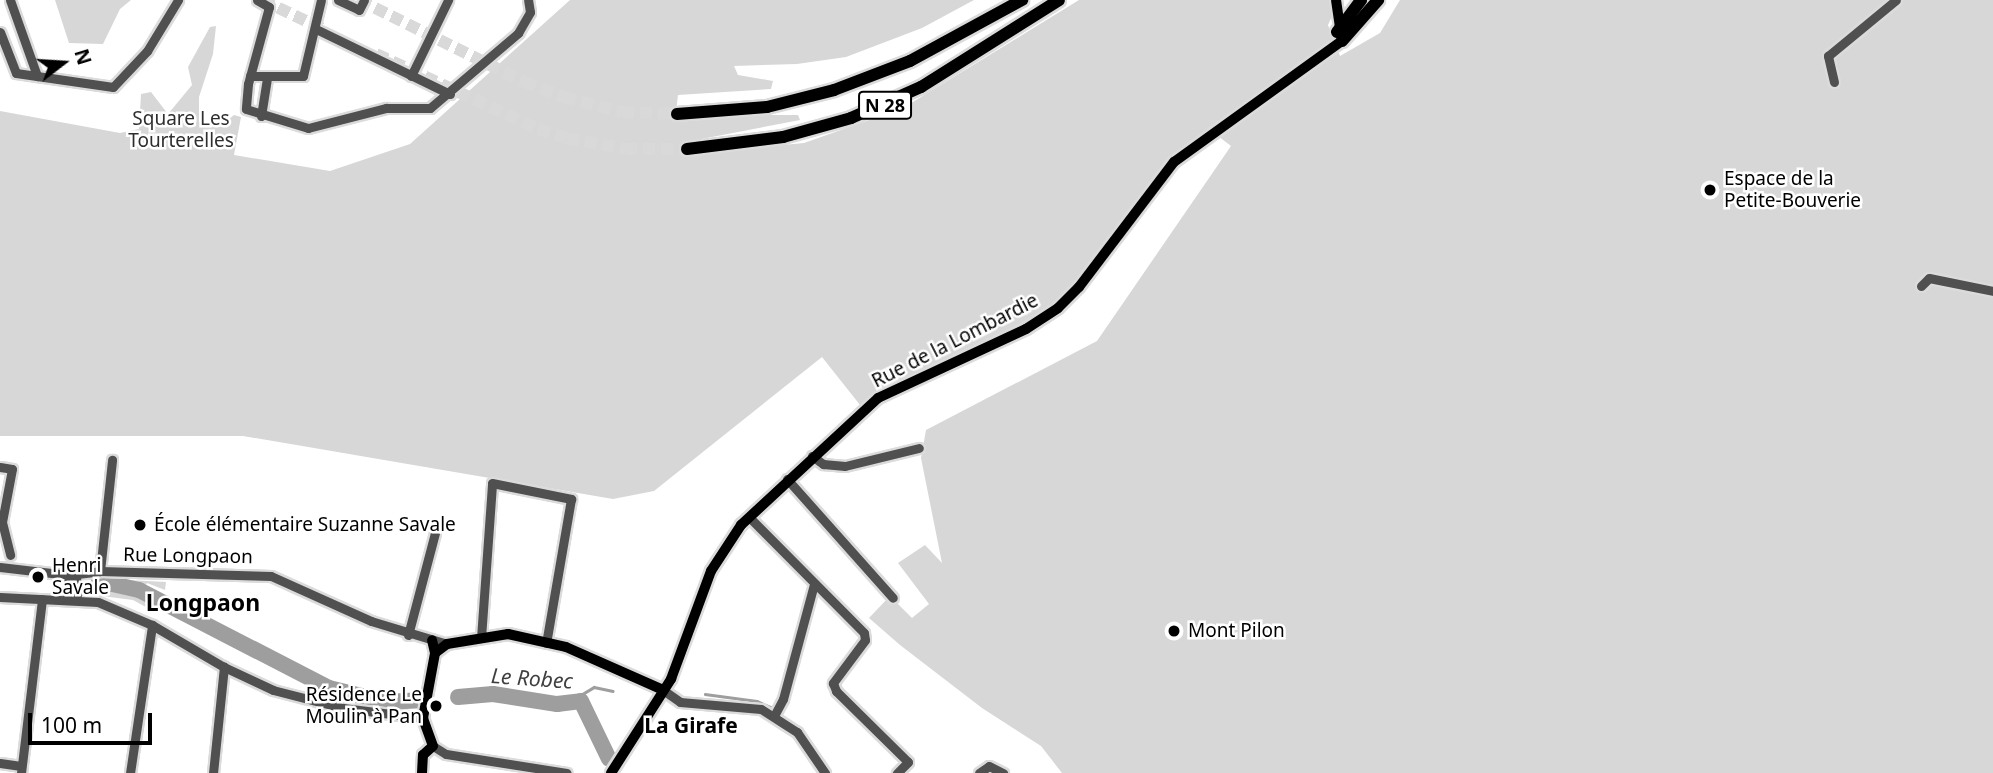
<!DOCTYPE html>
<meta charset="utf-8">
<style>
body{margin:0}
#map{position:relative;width:1993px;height:773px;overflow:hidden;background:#fff;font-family:"Noto Sans",sans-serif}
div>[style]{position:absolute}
.green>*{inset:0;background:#d7d7d7}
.stream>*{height:2.5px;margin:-1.25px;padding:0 1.25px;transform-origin:1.25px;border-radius:1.25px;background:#9e9e9e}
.river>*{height:16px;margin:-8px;padding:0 8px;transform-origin:8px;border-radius:8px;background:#9e9e9e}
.highway-tunnel>*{height:12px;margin-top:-6px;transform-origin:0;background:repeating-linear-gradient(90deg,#d9d9d9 0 12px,transparent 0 18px)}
.roads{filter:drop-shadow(2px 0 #dbdbdb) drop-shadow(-2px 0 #dbdbdb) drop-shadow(0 2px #dbdbdb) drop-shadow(0 -2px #dbdbdb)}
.minor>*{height:9px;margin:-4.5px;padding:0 4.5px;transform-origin:4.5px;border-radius:4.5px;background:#505050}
.major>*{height:10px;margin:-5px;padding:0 5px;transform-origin:5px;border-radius:5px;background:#000}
.highway>*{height:12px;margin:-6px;padding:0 6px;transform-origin:6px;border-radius:6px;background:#000}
.dots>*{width:19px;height:19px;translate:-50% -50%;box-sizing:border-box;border:4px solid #fff;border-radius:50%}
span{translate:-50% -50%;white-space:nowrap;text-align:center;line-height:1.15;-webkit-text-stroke:5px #fff;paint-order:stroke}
.shield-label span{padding:2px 5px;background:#fff;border:2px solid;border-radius:5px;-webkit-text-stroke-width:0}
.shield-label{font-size:18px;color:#000;font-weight:700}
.park-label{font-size:19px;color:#2e2e2e}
.poi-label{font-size:19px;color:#000}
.left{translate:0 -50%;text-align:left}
.right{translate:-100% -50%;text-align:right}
.street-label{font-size:19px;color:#000}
.water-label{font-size:21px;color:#3f3f3f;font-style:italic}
.neighbourhood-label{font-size:21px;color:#000;font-weight:700}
.quarter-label{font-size:23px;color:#000;font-weight:700}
.north{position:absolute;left:28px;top:28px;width:70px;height:70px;-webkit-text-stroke:5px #fff;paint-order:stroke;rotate:73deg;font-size:19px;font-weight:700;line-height:28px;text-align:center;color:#000}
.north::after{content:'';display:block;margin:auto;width:24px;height:32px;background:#000;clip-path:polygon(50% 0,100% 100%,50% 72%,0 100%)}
.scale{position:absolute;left:28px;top:713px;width:124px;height:32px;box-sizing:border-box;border:4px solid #000;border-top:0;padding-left:9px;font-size:21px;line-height:24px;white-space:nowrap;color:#000;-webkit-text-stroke:5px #fff;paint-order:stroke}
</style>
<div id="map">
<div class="green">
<div style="clip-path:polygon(55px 0,131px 0,120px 9px,103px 44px,69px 43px)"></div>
<div style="clip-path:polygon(570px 0,974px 0,922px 28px,846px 57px,797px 64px,734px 66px,738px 75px,773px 81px,771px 89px,678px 95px,675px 120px,743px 115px,798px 115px,800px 120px,686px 142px,688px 154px,804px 143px,903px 108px,1079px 0,1339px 0,1328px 25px,1340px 56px,1380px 33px,1400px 0,1993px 0,1993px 773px,1062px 773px,1041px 746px,982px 708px,900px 645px,869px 618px,890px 596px,912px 618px,929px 604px,898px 563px,925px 545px,942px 563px,921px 458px,926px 430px,1097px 341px,1231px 146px,1214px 133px,1170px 170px,1069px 301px,864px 410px,822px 357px,654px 491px,613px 499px,243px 436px,0 436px,0 111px,120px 133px,139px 129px,141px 94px,151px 92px,168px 114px,192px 85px,188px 67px,210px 27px,216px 26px,213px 54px,199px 97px,199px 122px,224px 123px,234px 115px,241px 117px,234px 155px,330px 171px,410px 144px)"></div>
<div style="clip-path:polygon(107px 579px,166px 582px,165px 590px,147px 583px,142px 592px)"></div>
<div style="clip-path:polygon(93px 582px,111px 582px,160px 603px,155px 612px,133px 600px,94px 595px)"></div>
</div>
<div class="stream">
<div style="left:705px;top:694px;width:52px;rotate:7.7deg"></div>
<div style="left:757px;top:701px;width:17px;rotate:24deg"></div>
<div style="left:574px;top:699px;width:23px;rotate:-31deg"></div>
<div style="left:594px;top:687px;width:19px;rotate:12deg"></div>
</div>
<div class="river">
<div style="left:99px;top:581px;width:41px;rotate:12.7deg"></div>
<div style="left:139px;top:590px;width:214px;rotate:27.3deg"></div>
<div style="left:329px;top:688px;width:59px;rotate:13.8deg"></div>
<div style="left:386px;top:702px;width:34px;rotate:-3deg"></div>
<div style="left:458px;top:697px;width:35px;rotate:-5deg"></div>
<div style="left:493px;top:694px;width:65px;rotate:8.9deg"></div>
<div style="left:557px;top:704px;width:24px;rotate:-7deg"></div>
<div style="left:581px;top:701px;width:64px;rotate:64.2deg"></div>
</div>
<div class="highway-tunnel">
<div style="left:262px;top:0;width:70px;rotate:25.5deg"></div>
<div style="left:359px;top:0;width:184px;rotate:26.4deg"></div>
<div style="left:524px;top:82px;width:43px;rotate:20.6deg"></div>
<div style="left:564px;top:97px;width:60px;rotate:14.5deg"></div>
<div style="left:622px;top:112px;width:55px;rotate:2.1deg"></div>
<div style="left:376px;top:54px;width:179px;rotate:24.8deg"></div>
<div style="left:538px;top:129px;width:30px;rotate:17deg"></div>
<div style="left:567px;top:138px;width:59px;rotate:10.7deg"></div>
<div style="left:625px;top:149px;width:62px"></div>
</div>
<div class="roads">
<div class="minor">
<div style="left:10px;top:0;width:81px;rotate:70.4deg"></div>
<div style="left:257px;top:0;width:14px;rotate:30deg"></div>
<div style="left:269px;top:7px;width:80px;rotate:105.3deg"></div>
<div style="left:248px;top:84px;width:25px;rotate:95deg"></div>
<div style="left:246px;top:109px;width:65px;rotate:17deg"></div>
<div style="left:308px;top:128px;width:81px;rotate:-14.4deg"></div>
<div style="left:386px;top:108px;width:44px"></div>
<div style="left:430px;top:108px;width:116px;rotate:-40.4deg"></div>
<div style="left:518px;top:33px;width:24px;rotate:-60deg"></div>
<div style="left:530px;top:12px;width:12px;rotate:-99deg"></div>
<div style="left:338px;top:0;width:23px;rotate:25deg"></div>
<div style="left:359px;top:10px;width:11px;rotate:-63deg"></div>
<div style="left:316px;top:29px;width:149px;rotate:25.9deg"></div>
<div style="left:0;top:32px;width:44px;rotate:68.7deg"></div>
<div style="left:16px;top:73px;width:98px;rotate:8.2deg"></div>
<div style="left:113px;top:87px;width:50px;rotate:-46.6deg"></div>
<div style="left:147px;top:51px;width:60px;rotate:-58.7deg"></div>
<div style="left:250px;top:76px;width:53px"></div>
<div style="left:303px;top:76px;width:78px;rotate:-76.7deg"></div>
<div style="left:411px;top:76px;width:85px;rotate:-64deg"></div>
<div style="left:1834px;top:82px;width:27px;rotate:-103deg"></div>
<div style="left:1828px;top:56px;width:88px;rotate:-39.5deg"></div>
<div style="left:261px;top:116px;width:36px;rotate:-81deg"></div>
<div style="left:1921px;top:286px;width:11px;rotate:-45deg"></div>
<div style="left:1929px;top:278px;width:65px;rotate:11.5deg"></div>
<div style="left:812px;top:456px;width:14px;rotate:36deg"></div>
<div style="left:823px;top:464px;width:22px;rotate:5deg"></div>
<div style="left:845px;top:466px;width:76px;rotate:-13.7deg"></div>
<div style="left:0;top:467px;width:12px;rotate:9deg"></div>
<div style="left:12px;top:469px;width:54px;rotate:100.7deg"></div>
<div style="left:2px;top:522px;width:34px;rotate:76deg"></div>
<div style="left:787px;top:479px;width:159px;rotate:48.3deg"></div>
<div style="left:749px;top:517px;width:163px;rotate:45.2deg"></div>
<div style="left:864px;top:633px;width:7px;rotate:82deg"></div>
<div style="left:865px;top:640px;width:54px;rotate:126.7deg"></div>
<div style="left:833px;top:683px;width:9px;rotate:69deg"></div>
<div style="left:836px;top:691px;width:101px;rotate:44.6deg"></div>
<div style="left:908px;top:762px;width:16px;rotate:135deg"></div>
<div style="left:0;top:567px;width:69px;rotate:6.6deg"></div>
<div style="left:69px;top:575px;width:31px;rotate:-7deg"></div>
<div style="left:100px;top:571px;width:171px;rotate:1.7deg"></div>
<div style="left:271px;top:576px;width:110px;rotate:24.2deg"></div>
<div style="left:371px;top:621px;width:79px;rotate:16.8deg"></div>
<div style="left:100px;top:571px;width:112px;rotate:-83.8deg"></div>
<div style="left:76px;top:574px;width:25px;rotate:88deg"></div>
<div style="left:0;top:597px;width:98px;rotate:2.9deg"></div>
<div style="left:98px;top:602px;width:59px;rotate:23.1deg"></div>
<div style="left:152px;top:625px;width:83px;rotate:30.3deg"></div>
<div style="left:224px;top:667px;width:54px;rotate:25.1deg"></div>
<div style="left:273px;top:690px;width:72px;rotate:14.4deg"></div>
<div style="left:343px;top:708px;width:81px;rotate:7.1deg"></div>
<div style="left:67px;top:598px;width:23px;rotate:-85deg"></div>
<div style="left:408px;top:635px;width:106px;rotate:-75.2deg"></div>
<div style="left:481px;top:638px;width:155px;rotate:-85.9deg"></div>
<div style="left:492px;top:483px;width:81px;rotate:11.4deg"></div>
<div style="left:571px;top:499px;width:146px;rotate:99.8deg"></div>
<div style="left:663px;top:690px;width:21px;rotate:35deg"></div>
<div style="left:680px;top:702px;width:81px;rotate:4.9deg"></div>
<div style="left:761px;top:709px;width:43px;rotate:32.6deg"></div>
<div style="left:797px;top:732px;width:50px;rotate:55.7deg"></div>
<div style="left:774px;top:716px;width:19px;rotate:-62deg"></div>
<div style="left:783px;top:699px;width:119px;rotate:-74.9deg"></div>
<div style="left:433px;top:746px;width:15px;rotate:32deg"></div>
<div style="left:446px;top:754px;width:122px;rotate:8.9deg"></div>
<div style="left:0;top:763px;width:21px;rotate:8deg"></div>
<div style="left:21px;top:773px;width:175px;rotate:-83.1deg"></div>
<div style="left:130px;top:773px;width:150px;rotate:-81.5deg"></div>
<div style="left:213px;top:773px;width:107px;rotate:-84.1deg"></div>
<div style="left:979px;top:773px;width:12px;rotate:-35deg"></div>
<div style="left:989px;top:766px;width:16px;rotate:27deg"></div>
</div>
<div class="major">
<div style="left:435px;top:653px;width:15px;rotate:-37deg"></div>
<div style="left:447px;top:644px;width:62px;rotate:-9.3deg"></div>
<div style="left:508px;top:634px;width:59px;rotate:12.6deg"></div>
<div style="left:566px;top:647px;width:106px;rotate:23.9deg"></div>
<div style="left:422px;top:773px;width:18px;rotate:-87deg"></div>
<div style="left:423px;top:755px;width:13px;rotate:-42deg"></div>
<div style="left:433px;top:746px;width:30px;rotate:-110deg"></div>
<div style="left:423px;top:718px;width:66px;rotate:-79.5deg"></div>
<div style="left:435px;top:653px;width:13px;rotate:-103deg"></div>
<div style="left:611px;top:773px;width:112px;rotate:-57.4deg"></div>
<div style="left:671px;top:679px;width:115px;rotate:-69.7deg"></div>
<div style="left:711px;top:571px;width:55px;rotate:-56.9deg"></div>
<div style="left:741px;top:525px;width:187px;rotate:-42.8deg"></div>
<div style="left:878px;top:398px;width:163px;rotate:-25deg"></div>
<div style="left:1026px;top:329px;width:38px;rotate:-33deg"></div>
<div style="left:1058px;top:308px;width:30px;rotate:-45deg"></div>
<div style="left:1079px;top:287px;width:157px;rotate:-52.8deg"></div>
<div style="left:1174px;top:162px;width:207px;rotate:-35.8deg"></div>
<div style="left:1342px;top:41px;width:41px;rotate:-98.3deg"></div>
</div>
<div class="highway">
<div style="left:1337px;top:32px;width:40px;rotate:-53deg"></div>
<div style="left:1342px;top:41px;width:55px;rotate:-48.7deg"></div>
<div style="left:677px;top:114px;width:90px;rotate:-4.4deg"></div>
<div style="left:767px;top:107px;width:69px;rotate:-14.2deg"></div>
<div style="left:834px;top:90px;width:81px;rotate:-20.9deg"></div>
<div style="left:910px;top:61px;width:128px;rotate:-28.6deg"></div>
<div style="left:687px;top:149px;width:97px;rotate:-7.1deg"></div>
<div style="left:783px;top:137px;width:71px;rotate:-15.6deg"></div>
<div style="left:851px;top:118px;width:77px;rotate:-23.9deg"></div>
<div style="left:921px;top:87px;width:163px;rotate:-32.2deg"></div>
</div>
</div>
<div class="dots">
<div style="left:1710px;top:190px;background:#000"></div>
<div style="left:140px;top:525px;background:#000"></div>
<div style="left:38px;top:577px;background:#000"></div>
<div style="left:1174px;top:631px;background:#000"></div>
<div style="left:436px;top:706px;background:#000"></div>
</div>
<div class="shield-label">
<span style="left:885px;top:105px">N 28</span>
</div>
<div class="park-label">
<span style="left:181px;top:130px">Square Les<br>Tourterelles</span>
</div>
<div class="poi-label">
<span class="left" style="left:1724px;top:190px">Espace de la<br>Petite-Bouverie</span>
<span class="left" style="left:154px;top:525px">École élémentaire Suzanne Savale</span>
<span class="left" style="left:52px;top:577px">Henri<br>Savale</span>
<span class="left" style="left:1188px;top:631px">Mont Pilon</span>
<span class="right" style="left:422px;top:706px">Résidence Le<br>Moulin à Pan</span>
</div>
<div class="street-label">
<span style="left:955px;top:341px;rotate:-27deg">Rue de la Lombardie</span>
<span style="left:188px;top:556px;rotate:1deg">Rue Longpaon</span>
</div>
<div class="water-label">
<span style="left:532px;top:678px;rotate:4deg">Le Robec</span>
</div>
<div class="neighbourhood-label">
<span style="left:691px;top:725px">La Girafe</span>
</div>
<div class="quarter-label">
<span style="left:203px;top:602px">Longpaon</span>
</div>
<div class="north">N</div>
<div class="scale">100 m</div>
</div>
